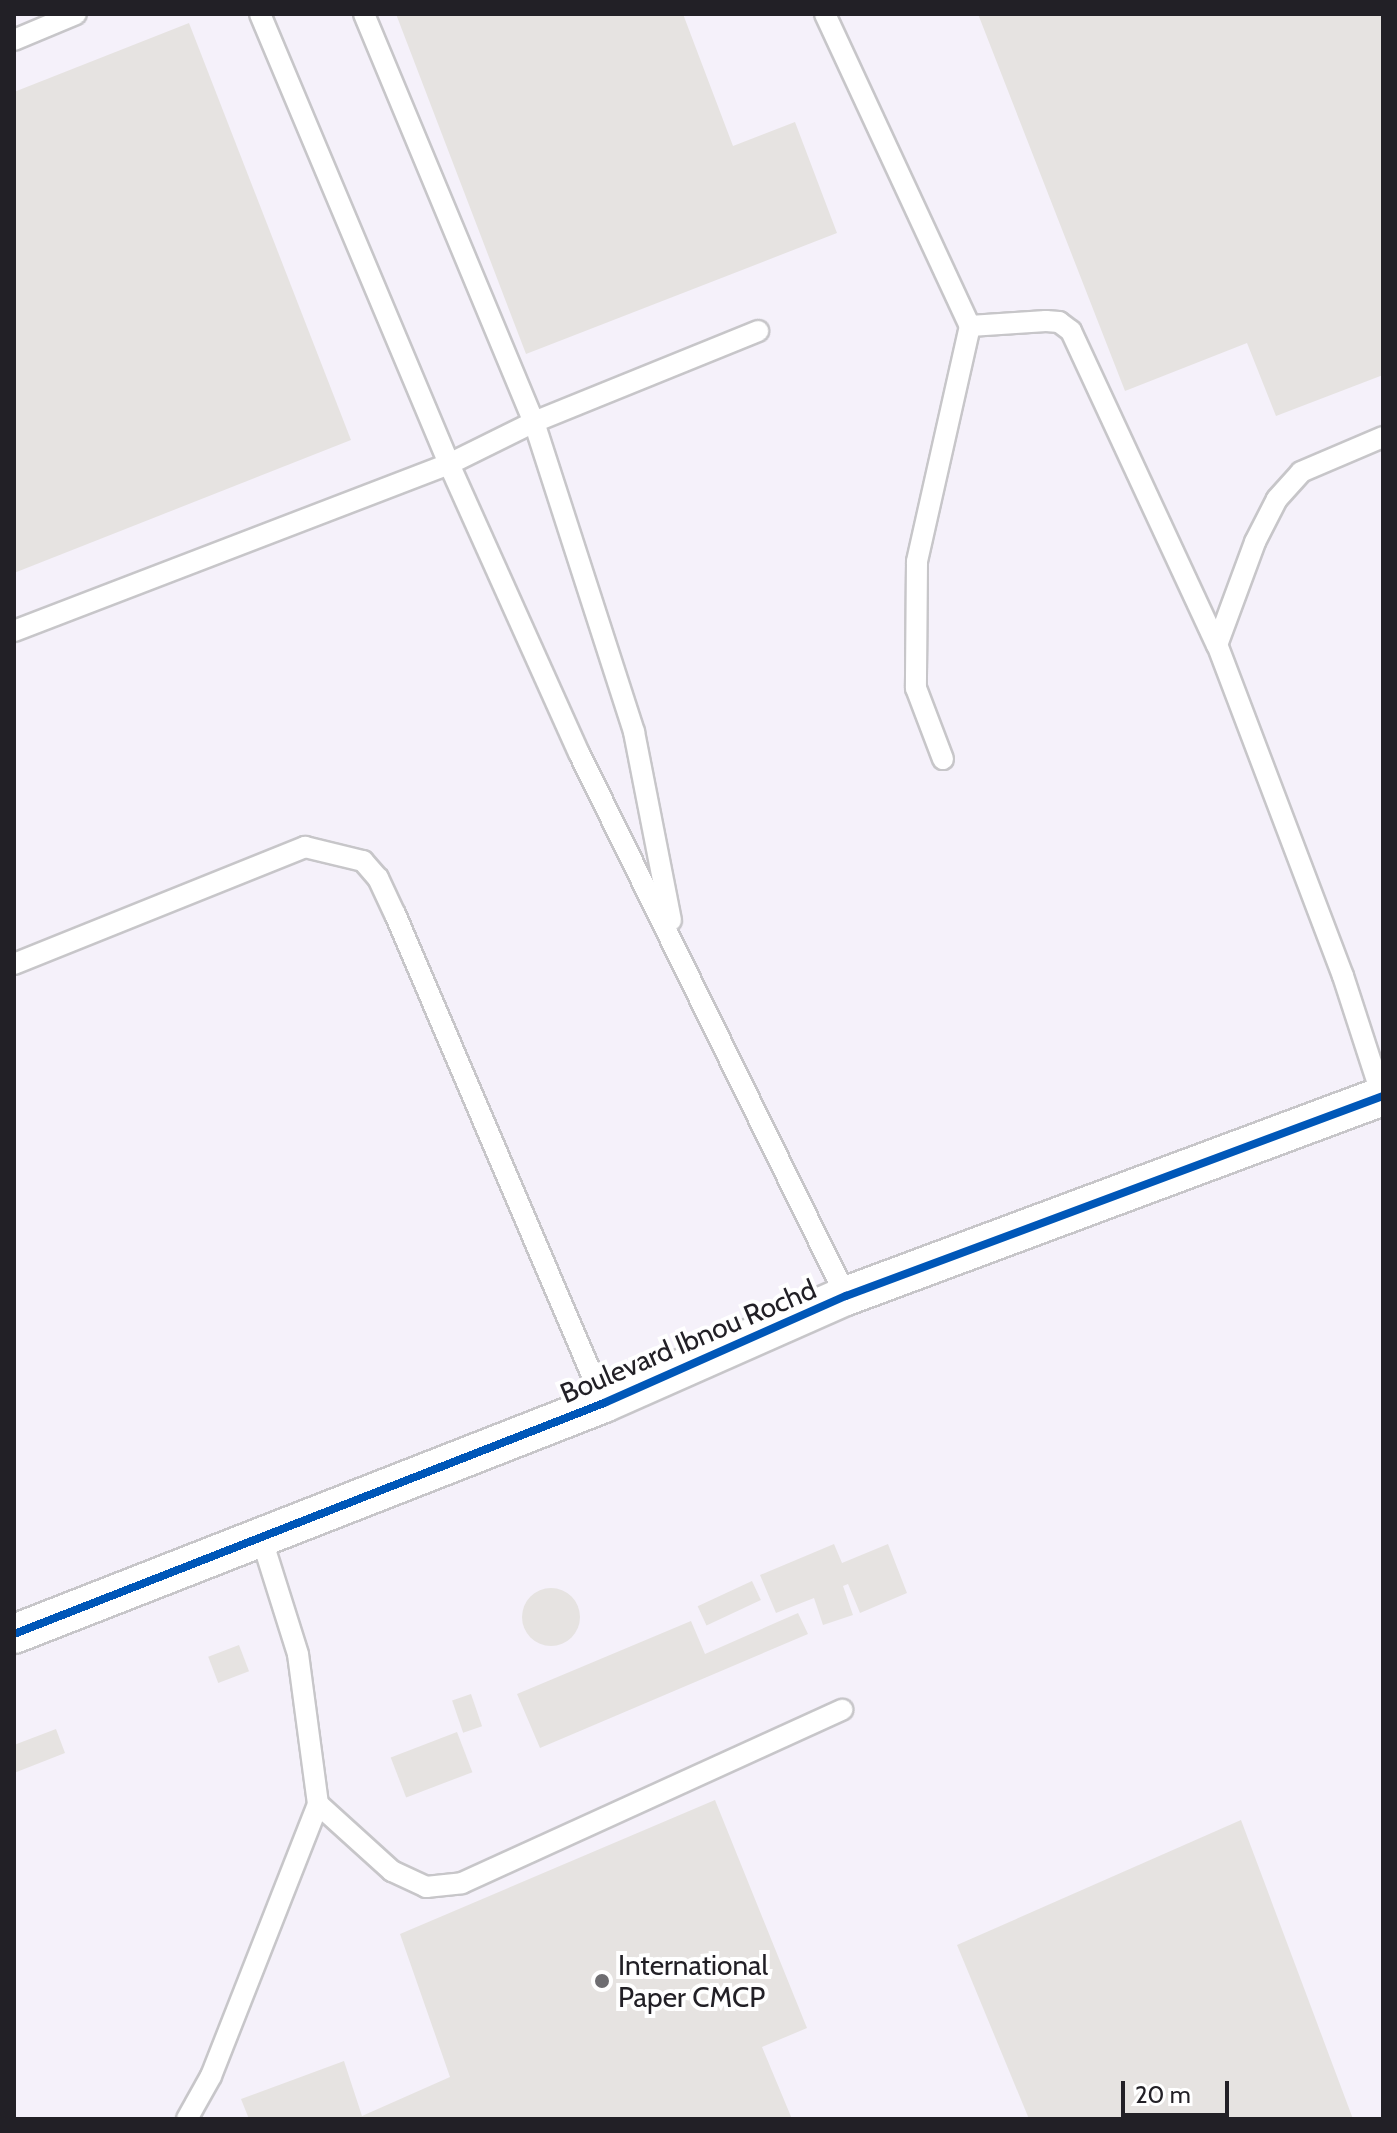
<!DOCTYPE html>
<style>
body{margin:0}
#map{position:relative;width:1397px;height:2133px;overflow:hidden;background:#fcfcfd;font-family:Cabin,sans-serif}
div>[style]{position:absolute}
.built>*{inset:0;background:#f5f1fa;transform-origin:0 0}
.building>*{inset:0;background:#e6e3e1;transform-origin:0 0}
.round{border-radius:50%}
.roads{filter:drop-shadow(2px 0 #c7c6c9) drop-shadow(-2px 0 #c7c6c9) drop-shadow(0 2px #c7c6c9) drop-shadow(0 -2px #c7c6c9)}
.service>*{height:20px;margin:-10px;padding:0 10px;transform-origin:10px;border-radius:10px;background:#fff}
.minor>*{height:38px;margin:-19px;padding:0 19px;transform-origin:19px;border-radius:19px;background:#fff}
.cycleway>*{height:8px;margin:-4px;padding:0 4px;transform-origin:4px;border-radius:4px;background:#0057b8}
.dots>*{width:22px;height:22px;translate:-50% -50%;box-sizing:border-box;border:4px solid #fff;border-radius:50%}
span{translate:-50% -50%;white-space:nowrap;text-align:center;line-height:1.15;-webkit-text-stroke:8px #fff;paint-order:stroke}
.street-label{font-size:28px;color:#222026}
.poi-label{font-size:28px;color:#222026}
.left{translate:0 -50%;text-align:left}
.frame{position:absolute;inset:0;border:16px solid #222026;pointer-events:none}
.scale{position:absolute;left:1121px;top:2081px;width:108px;height:36px;box-sizing:border-box;border:4px solid #222026;border-top:0;padding-left:10px;font-size:24px;line-height:28px;white-space:nowrap;color:#222026;-webkit-text-stroke:6px #fff;paint-order:stroke}
</style>
<div id="map">
<div class="built">
<div style="left:14px;top:14px;width:1369px;height:2105px"></div>
</div>
<div class="building">
<div style="clip-path:polygon(396px 14px,683px 14px,733px 146px,795px 122px,837px 233px,526px 354px)"></div>
<div style="clip-path:polygon(978px 14px,1383px 14px,1383px 375px,1276px 416px,1247px 343px,1125px 391px)"></div>
<div style="clip-path:polygon(189px 23px,351px 440px,14px 573px,14px 92px)"></div>
<div style="clip-path:polygon(834px 1544px,842px 1563px,888px 1544px,907px 1593px,860px 1613px,848px 1584px,843px 1586px,853px 1615px,823px 1625px,814px 1598px,776px 1613px,760px 1575px)"></div>
<div style="left:752px;top:1581px;width:21px;height:60px;rotate:65deg"></div>
<div class="round" style="left:522px;top:1588px;width:58px;height:58px"></div>
<div style="clip-path:polygon(798px 1613px,808px 1634px,540px 1748px,517px 1694px,691px 1621px,705px 1654px)"></div>
<div style="left:239px;top:1645px;width:28px;height:33px;rotate:69deg"></div>
<div style="left:471px;top:1694px;width:34px;height:20px;rotate:71deg"></div>
<div style="clip-path:polygon(56px 1729px,65px 1753px,14px 1773px,14px 1745px)"></div>
<div style="left:457px;top:1732px;width:43px;height:71px;rotate:69deg"></div>
<div style="clip-path:polygon(715px 1800px,807px 2028px,762px 2047px,792px 2119px,249px 2119px,241px 2099px,344px 2061px,362px 2116px,450px 2077px,400px 1934px)"></div>
<div style="clip-path:polygon(1241px 1820px,1353px 2119px,1029px 2119px,957px 1945px)"></div>
</div>
<div class="roads">
<div class="service">
<div style="left:260px;top:14px;width:488px;rotate:67.2deg"></div>
<div style="left:449px;top:464px;width:317px;rotate:65.8deg"></div>
<div style="left:579px;top:753px;width:605px;rotate:63.82deg"></div>
<div style="left:364px;top:14px;width:442px;rotate:67.4deg"></div>
<div style="left:534px;top:422px;width:326px;rotate:72.1deg"></div>
<div style="left:634px;top:732px;width:192px;rotate:78.9deg"></div>
<div style="left:825px;top:14px;width:344px;rotate:65.1deg"></div>
<div style="left:970px;top:326px;width:242px;rotate:102.7deg"></div>
<div style="left:917px;top:562px;width:126px;rotate:90.5deg"></div>
<div style="left:916px;top:688px;width:76px;rotate:69.2deg"></div>
<div style="left:14px;top:40px;width:67px;rotate:-22.8deg"></div>
<div style="left:970px;top:326px;width:76px;rotate:-3.8deg"></div>
<div style="left:1046px;top:321px;width:13px;rotate:4deg"></div>
<div style="left:1059px;top:322px;width:15px;rotate:37deg"></div>
<div style="left:1071px;top:331px;width:346px;rotate:65.1deg"></div>
<div style="left:14px;top:631px;width:466px;rotate:-21deg"></div>
<div style="left:449px;top:464px;width:95px;rotate:-26.3deg"></div>
<div style="left:534px;top:422px;width:242px;rotate:-22.1deg"></div>
<div style="left:14px;top:964px;width:314px;rotate:-21.9deg"></div>
<div style="left:305px;top:847px;width:60px;rotate:13.6deg"></div>
<div style="left:363px;top:861px;width:23px;rotate:49deg"></div>
<div style="left:378px;top:878px;width:40px;rotate:65deg"></div>
<div style="left:395px;top:914px;width:532px;rotate:66.86deg"></div>
<div style="left:1382px;top:1096px;width:126px;rotate:-108deg"></div>
<div style="left:1343px;top:976px;width:354px;rotate:-110.8deg"></div>
<div style="left:1217px;top:645px;width:110px;rotate:-69.7deg"></div>
<div style="left:1255px;top:542px;width:48px;rotate:-62.9deg"></div>
<div style="left:1277px;top:499px;width:36px;rotate:-48deg"></div>
<div style="left:1301px;top:472px;width:89px;rotate:-23.1deg"></div>
<div style="left:318px;top:1804px;width:100px;rotate:42.2deg"></div>
<div style="left:392px;top:1871px;width:38px;rotate:25deg"></div>
<div style="left:426px;top:1887px;width:36px;rotate:-6deg"></div>
<div style="left:462px;top:1883px;width:418px;rotate:-24.5deg"></div>
<div style="left:187px;top:2119px;width:49px;rotate:-60.8deg"></div>
<div style="left:211px;top:2076px;width:292px;rotate:-68.5deg"></div>
<div style="left:318px;top:1804px;width:151px;rotate:-97.6deg"></div>
<div style="left:298px;top:1654px;width:120px;rotate:-107.5deg"></div>
</div>
<div class="minor">
<div style="left:14px;top:1634px;width:634px;rotate:-21.38deg"></div>
<div style="left:604px;top:1403px;width:265px;rotate:-23.9deg"></div>
<div style="left:846px;top:1296px;width:573px;rotate:-20.43deg"></div>
</div>
</div>
<div class="cycleway">
<div style="left:14px;top:1634px;width:634px;rotate:-21.38deg"></div>
<div style="left:604px;top:1403px;width:265px;rotate:-23.9deg"></div>
<div style="left:846px;top:1296px;width:573px;rotate:-20.43deg"></div>
</div>
<div class="dots">
<div style="left:602px;top:1981px;background:#6e6d71"></div>
</div>
<div class="street-label">
<span style="left:688px;top:1341px;rotate:-23deg">Boulevard Ibnou Rochd</span>
</div>
<div class="poi-label">
<span class="left" style="left:618px;top:1981px">International<br>Paper CMCP</span>
</div>
<div class="frame"></div>
<div class="scale">20 m</div>
</div>
